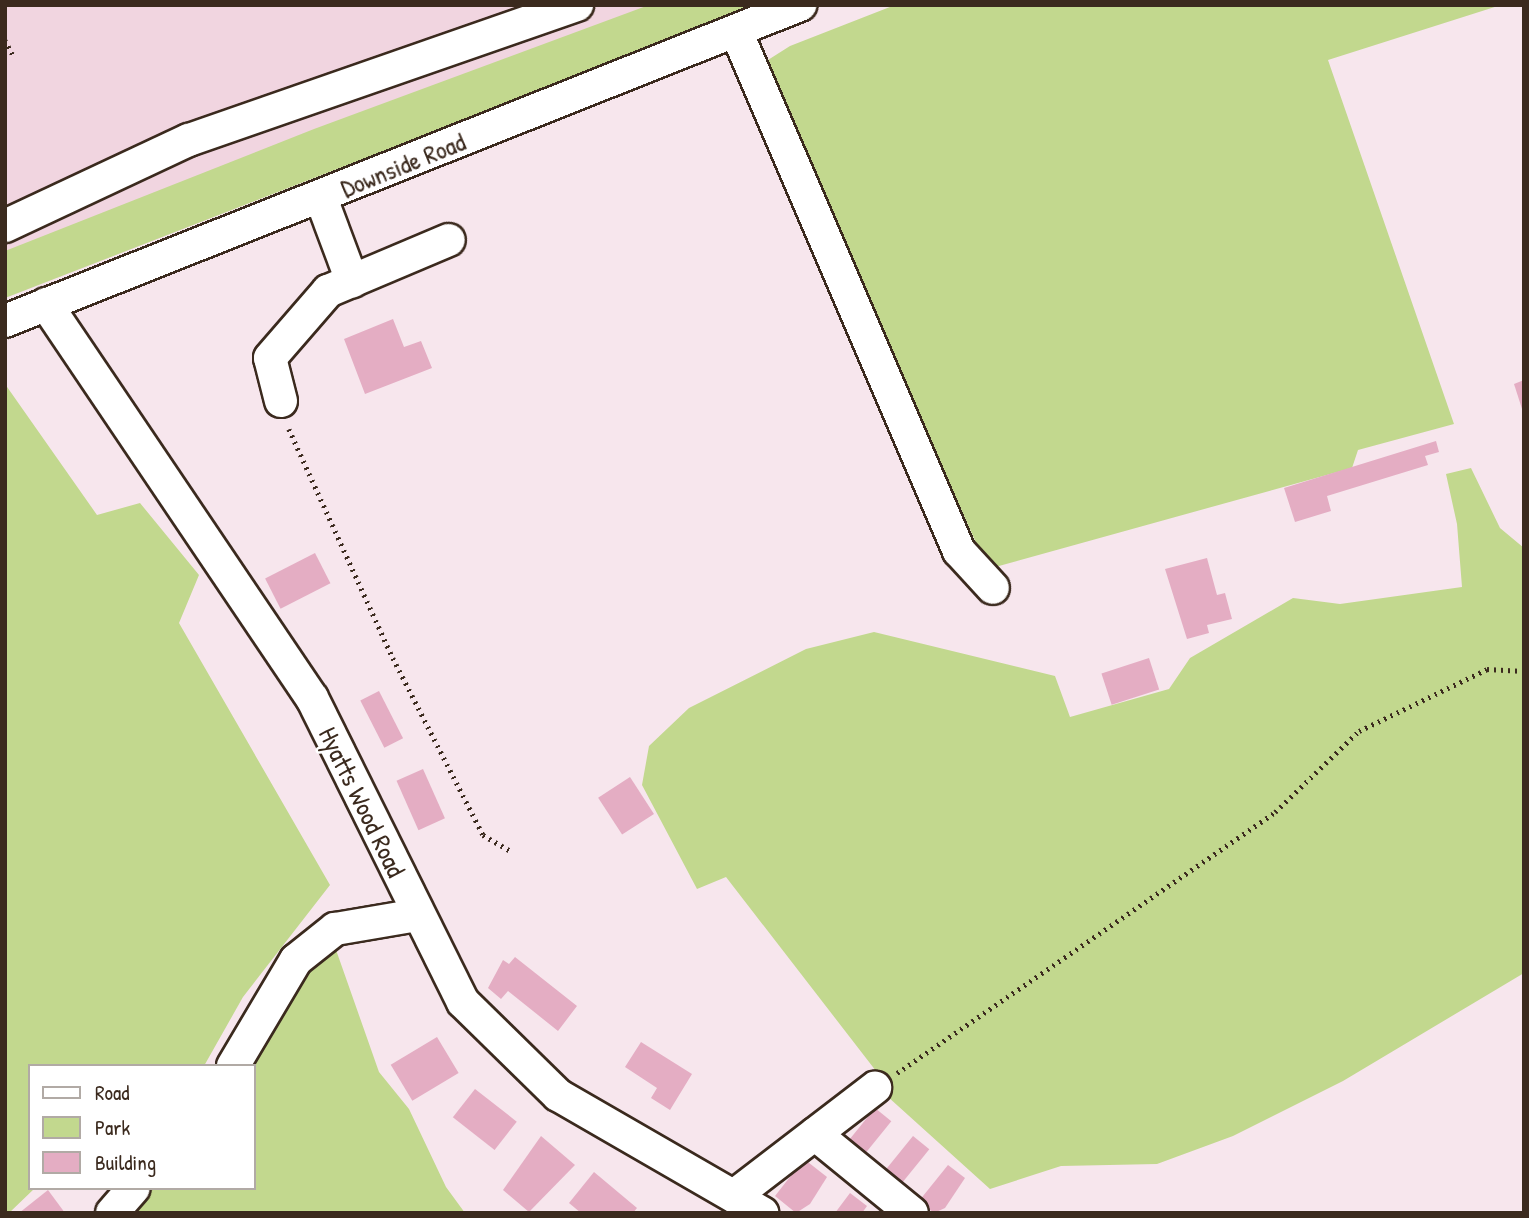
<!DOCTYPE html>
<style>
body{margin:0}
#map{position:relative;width:1529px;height:1218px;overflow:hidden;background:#f7e6ed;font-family:"Patrick Hand",sans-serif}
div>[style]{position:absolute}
.built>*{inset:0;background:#f1d5e0}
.green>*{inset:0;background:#c2d88e}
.building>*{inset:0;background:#e4adc3;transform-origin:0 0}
.path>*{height:4.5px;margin-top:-2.25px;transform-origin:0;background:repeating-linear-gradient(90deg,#3b2a1e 0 2px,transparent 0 7px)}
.roads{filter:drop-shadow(2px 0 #3b2a1e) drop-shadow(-2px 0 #3b2a1e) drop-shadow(0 2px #3b2a1e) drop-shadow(0 -2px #3b2a1e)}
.minor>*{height:32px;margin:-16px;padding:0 16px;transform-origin:16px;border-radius:16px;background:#fff}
span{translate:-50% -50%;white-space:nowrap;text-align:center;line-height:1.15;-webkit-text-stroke:5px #fff;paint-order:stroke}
.street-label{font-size:26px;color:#3b2a1e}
.frame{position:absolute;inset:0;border:7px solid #3b2a1e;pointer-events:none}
.legend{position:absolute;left:28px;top:1064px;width:228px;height:126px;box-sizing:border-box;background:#fff;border:2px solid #b1aaa5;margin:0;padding:9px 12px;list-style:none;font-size:21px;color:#3b2a1e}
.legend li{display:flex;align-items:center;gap:14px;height:35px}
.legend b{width:35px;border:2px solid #b1aaa5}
</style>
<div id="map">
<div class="built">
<div style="clip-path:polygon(5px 5px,760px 5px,5px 298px)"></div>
</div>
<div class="green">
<div style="clip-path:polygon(649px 5px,760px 5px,5px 298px,5px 251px,314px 129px)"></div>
<div style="clip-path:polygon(895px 5px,1501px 5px,1328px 60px,1454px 424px,1358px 450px,1352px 468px,988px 569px,760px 65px,790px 46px)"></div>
<div style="clip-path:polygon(5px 384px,97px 515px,140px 503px,199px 575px,179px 623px,330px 885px,243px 997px,204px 1066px,30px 1066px,30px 1188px,35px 1188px,9px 1213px,5px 1213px)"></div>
<div style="clip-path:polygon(1471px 468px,1500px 528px,1524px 548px,1524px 973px,1343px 1081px,1233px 1136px,1157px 1164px,1061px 1166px,990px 1189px,867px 1078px,876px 1071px,726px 877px,697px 889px,642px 785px,649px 746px,689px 708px,806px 649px,874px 632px,1055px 676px,1070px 717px,1169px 689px,1190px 658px,1293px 598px,1340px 604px,1462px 587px,1457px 524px,1446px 474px)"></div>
<div style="clip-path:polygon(335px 947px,379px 1072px,409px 1109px,446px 1187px,465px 1213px,131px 1213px,152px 1188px,254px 1188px,254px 1066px,242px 1066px,289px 985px)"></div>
</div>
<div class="building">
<div style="clip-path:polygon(393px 319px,404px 347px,421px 341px,432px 368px,365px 394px,344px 339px)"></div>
<div style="clip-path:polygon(1524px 380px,1524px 412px,1523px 412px,1514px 384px)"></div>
<div style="clip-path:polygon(1436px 441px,1439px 452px,1425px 456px,1428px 465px,1327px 496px,1331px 511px,1295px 522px,1284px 488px)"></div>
<div style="left:315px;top:553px;width:34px;height:56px;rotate:63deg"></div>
<div style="clip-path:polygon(1207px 558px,1217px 595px,1225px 593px,1232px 619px,1207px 625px,1209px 633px,1187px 639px,1165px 569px)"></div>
<div style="left:1149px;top:658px;width:33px;height:50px;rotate:72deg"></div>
<div style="left:379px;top:691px;width:53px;height:21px;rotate:63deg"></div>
<div style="left:423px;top:769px;width:54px;height:29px;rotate:66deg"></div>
<div style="left:630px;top:777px;width:44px;height:38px;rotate:57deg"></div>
<div style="clip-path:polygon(515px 957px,577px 1006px,558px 1031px,508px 991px,501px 999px,488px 988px,503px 960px,509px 964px)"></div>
<div style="left:437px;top:1037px;width:42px;height:54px;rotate:59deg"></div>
<div style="clip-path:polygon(641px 1042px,692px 1074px,670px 1110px,651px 1098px,657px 1088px,625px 1067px)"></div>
<div style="left:475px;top:1089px;width:53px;height:36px;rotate:38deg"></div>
<div style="left:875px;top:1108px;width:21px;height:47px;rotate:39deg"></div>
<div style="clip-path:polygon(541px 1136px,575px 1165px,529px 1212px,503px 1190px)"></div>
<div style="left:913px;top:1136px;width:21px;height:47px;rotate:39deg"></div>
<div style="clip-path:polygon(804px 1159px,827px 1177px,810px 1204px,796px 1213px,775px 1196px)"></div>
<div style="clip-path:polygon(948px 1165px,965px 1178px,945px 1208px,934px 1213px,919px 1201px)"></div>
<div style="clip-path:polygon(594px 1172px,637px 1208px,633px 1213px,581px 1213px,569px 1203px)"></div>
<div style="clip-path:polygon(48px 1190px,65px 1213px,19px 1213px)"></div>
<div style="clip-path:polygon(850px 1193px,867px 1206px,862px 1213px,835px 1213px)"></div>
</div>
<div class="path">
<div style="left:5px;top:40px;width:17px;rotate:62deg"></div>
<div style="left:289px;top:429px;width:252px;rotate:65.6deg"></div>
<div style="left:393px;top:658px;width:199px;rotate:63deg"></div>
<div style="left:483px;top:835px;width:32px;rotate:30deg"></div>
<div style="left:897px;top:1073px;width:459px;rotate:-34.6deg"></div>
<div style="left:1275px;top:812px;width:117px;rotate:-44deg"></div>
<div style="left:1359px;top:731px;width:142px;rotate:-25.8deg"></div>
<div style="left:1487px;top:669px;width:37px;rotate:3deg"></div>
</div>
<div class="roads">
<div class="minor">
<div style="left:736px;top:31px;width:566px;rotate:66.79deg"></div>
<div style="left:959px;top:551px;width:50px;rotate:47.4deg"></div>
<div style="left:321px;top:198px;width:89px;rotate:69.5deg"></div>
<div style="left:5px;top:226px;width:203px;rotate:-25.1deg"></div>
<div style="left:189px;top:140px;width:411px;rotate:-19.2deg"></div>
<div style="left:46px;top:304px;width:475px;rotate:56deg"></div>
<div style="left:312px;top:698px;width:339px;rotate:63.6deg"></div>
<div style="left:463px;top:1002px;width:133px;rotate:44.4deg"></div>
<div style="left:558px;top:1095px;width:236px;rotate:30deg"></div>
<div style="left:5px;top:321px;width:856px;rotate:-21.68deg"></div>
<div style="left:281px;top:401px;width:44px;rotate:-104.3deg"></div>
<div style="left:270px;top:358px;width:89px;rotate:-49.1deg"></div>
<div style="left:328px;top:291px;width:131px;rotate:-22.9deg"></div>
<div style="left:233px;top:1066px;width:123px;rotate:-59.3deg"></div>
<div style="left:296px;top:960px;width:50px;rotate:-38.5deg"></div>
<div style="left:335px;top:929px;width:84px;rotate:-9.6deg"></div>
<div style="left:815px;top:1134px;width:125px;rotate:39.2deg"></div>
<div style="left:734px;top:1196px;width:178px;rotate:-37.5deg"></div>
<div style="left:112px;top:1213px;width:33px;rotate:-49deg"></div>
</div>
</div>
<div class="street-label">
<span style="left:403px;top:165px;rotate:-22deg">Downside Road</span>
<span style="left:362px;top:802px;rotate:64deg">Hyatts Wood Road</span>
</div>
<div class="frame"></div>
<ul class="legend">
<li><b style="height:9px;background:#fff"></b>Road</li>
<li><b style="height:19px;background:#c2d88e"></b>Park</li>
<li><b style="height:19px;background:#e4adc3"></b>Building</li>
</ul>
</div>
